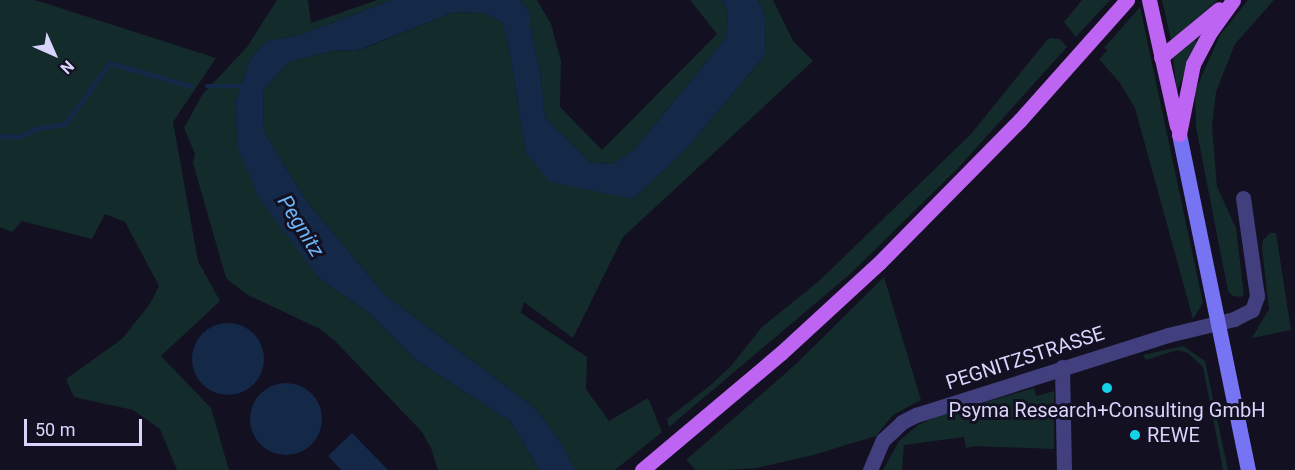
<!DOCTYPE html>
<style>
body{margin:0}
#map{position:relative;width:1295px;height:470px;overflow:hidden;background:#131022;font-family:Roboto,sans-serif}
div>[style]{position:absolute}
.green>*{inset:0;background:#132b2a}
.water>*{inset:0;background:#142848}
.round{border-radius:50%}
.stream>*{height:4.5px;margin:-2.25px;padding:0 2.25px;transform-origin:2.25px;border-radius:2.25px;background:#142848}
.minor>*{height:15px;margin:-7.5px;padding:0 7.5px;transform-origin:7.5px;border-radius:7.5px;background:#413f7d}
.secondary>*{height:15px;margin:-7.5px;padding:0 7.5px;transform-origin:7.5px;border-radius:7.5px;background:#7774f3}
.primary>*{height:15px;margin:-7.5px;padding:0 7.5px;transform-origin:7.5px;border-radius:7.5px;background:#bd65f2}
.dots>*{width:16px;height:16px;translate:-50% -50%;box-sizing:border-box;border:3px solid #131022;border-radius:50%}
span{translate:-50% -50%;white-space:nowrap;text-align:center;line-height:1.15;-webkit-text-stroke:6px #131022;paint-order:stroke}
.street-label{font-size:20px;color:#d9d4fb}
.poi-label{font-size:20px;color:#d9d4fb}
.left{translate:0 -50%;text-align:left}
.water-label{font-size:21px;color:#6cb4f2;font-style:italic}
.north{position:absolute;left:24px;top:24px;width:60px;height:60px;-webkit-text-stroke:4px #131022;paint-order:stroke;rotate:135deg;font-size:16px;font-weight:700;line-height:24px;text-align:center;color:#d9d4fb}
.north::after{content:'';display:block;margin:auto;width:21px;height:27px;background:#d9d4fb;clip-path:polygon(50% 0,100% 100%,50% 72%,0 100%)}
.scale{position:absolute;left:24px;top:419px;width:118px;height:27px;box-sizing:border-box;border:3px solid #d9d4fb;border-top:0;padding-left:8px;font-size:18px;line-height:21px;white-space:nowrap;color:#d9d4fb;-webkit-text-stroke:4px #131022;paint-order:stroke}
</style>
<div id="map">
<div class="green">
<div style="clip-path:polygon(0 0,35px 0,216px 58px,173px 122px,198px 261px,220px 301px,161px 356px,211px 408px,229px 470px,177px 470px,160px 429px,133px 410px,74px 397px,66px 379px,122px 339px,150px 304px,159px 286px,125px 222px,105px 214px,92px 239px,22px 221px,12px 232px,0 227px)"></div>
<div style="clip-path:polygon(277px 0,308px 0,311px 23px,377px 0,392px 0,300px 35px,267px 41px,250px 59px,236px 101px,237px 146px,319px 278px,369px 313px,416px 360px,511px 422px,539px 470px,438px 470px,431px 448px,422px 432px,336px 342px,320px 329px,246px 294px,226px 278px,193px 163px,195px 154px,184px 128px,202px 95px,247px 47px)"></div>
<div style="clip-path:polygon(520px 0,537px 0,551px 24px,561px 61px,560px 107px,602px 150px,717px 34px,690px 0,722px 0,728px 13px,726px 38px,634px 150px,612px 164px,591px 163px,545px 118px,540px 72px,530px 26px,530px 13px)"></div>
<div style="clip-path:polygon(758px 0,773px 0,793px 41px,813px 61px,623px 237px,573px 338px,524px 302px,521px 313px,587px 357px,586px 389px,609px 421px,648px 398px,662px 432px,615px 470px,575px 470px,562px 444px,536px 409px,385px 295px,307px 202px,264px 132px,263px 90px,289px 62px,335px 50px,357px 51px,454px 12px,485px 13px,502px 22px,508px 42px,526px 154px,633px 199px,687px 148px,765px 55px,766px 19px)"></div>
<div style="clip-path:polygon(1082px 0,1110px 0,1076px 37px,1064px 22px)"></div>
<div style="clip-path:polygon(1162px 0,1218px 0,1171px 40px)"></div>
<div style="clip-path:polygon(1248px 0,1274px 0,1235px 44px,1216px 92px,1212px 126px,1217px 187px,1236px 228px,1244px 295px,1242px 297px,1233px 296px,1228px 291px,1196px 127px,1195px 91px,1220px 35px)"></div>
<div style="clip-path:polygon(1140px 7px,1203px 303px,1193px 319px,1135px 108px,1120px 83px,1099px 59px,1108px 50px,1104px 48px)"></div>
<div style="clip-path:polygon(1051px 38px,1060px 39px,1067px 47px,958px 168px,849px 275px,669px 427px,667px 419px,712px 384px,731px 366px,762px 327px,819px 281px,971px 134px,1047px 40px)"></div>
<div style="clip-path:polygon(1192px 39px,1197px 42px,1177px 91px,1173px 58px)"></div>
<div style="clip-path:polygon(1270px 233px,1276px 233px,1291px 330px,1252px 338px,1269px 309px,1262px 248px,1263px 240px)"></div>
<div style="clip-path:polygon(884px 277px,921px 400px,893px 415px,876px 436px,813px 455px,757px 468px,725px 470px,696px 470px,686px 460px,796px 364px)"></div>
<div style="clip-path:polygon(1183px 346px,1205px 361px,1228px 470px,1223px 470px,1203px 367px,1188px 353px,1177px 350px,1146px 360px,1143px 355px)"></div>
<div style="clip-path:polygon(1034px 388px,1036px 396px,1054px 391px,1054px 449px,975px 446px,966px 448px,964px 437px,904px 445px,902px 470px,883px 470px,899px 441px,918px 425px,937px 416px)"></div>
</div>
<div class="water">
<div style="clip-path:polygon(392px 0,520px 0,530px 13px,530px 26px,540px 72px,545px 118px,591px 163px,612px 164px,634px 150px,726px 38px,728px 13px,722px 0,758px 0,766px 19px,765px 55px,687px 148px,633px 199px,550px 182px,526px 154px,508px 42px,502px 22px,485px 13px,454px 12px,356px 51px,335px 50px,289px 62px,263px 90px,264px 132px,307px 202px,385px 295px,536px 409px,562px 444px,575px 470px,539px 470px,511px 422px,416px 360px,369px 313px,319px 278px,259px 198px,237px 146px,236px 101px,250px 59px,267px 41px,300px 35px)"></div>
<div class="round" style="left:192px;top:323px;width:72px;height:72px"></div>
<div class="round" style="left:250px;top:383px;width:72px;height:72px"></div>
<div style="clip-path:polygon(352px 433px,388px 470px,341px 470px,328px 456px)"></div>
</div>
<div class="stream">
<div style="left:207px;top:86px;width:40px"></div>
<div style="left:0;top:136px;width:18px;rotate:3deg"></div>
<div style="left:18px;top:137px;width:21px;rotate:-25deg"></div>
<div style="left:37px;top:128px;width:28px;rotate:-8deg"></div>
<div style="left:65px;top:124px;width:76px;rotate:-53.6deg"></div>
<div style="left:110px;top:63px;width:84px;rotate:15.9deg"></div>
</div>
<div class="minor">
<div style="left:1062px;top:367px;width:103px;rotate:88.9deg"></div>
<div style="left:870px;top:470px;width:33px;rotate:-67deg"></div>
<div style="left:883px;top:440px;width:26px;rotate:-43deg"></div>
<div style="left:902px;top:422px;width:16px;rotate:-27deg"></div>
<div style="left:916px;top:415px;width:264px;rotate:-17.6deg"></div>
<div style="left:1168px;top:335px;width:68px;rotate:-13.6deg"></div>
<div style="left:1234px;top:319px;width:20px;rotate:-27deg"></div>
<div style="left:1252px;top:310px;width:15px;rotate:-70deg"></div>
<div style="left:1257px;top:296px;width:99px;rotate:-98.1deg"></div>
</div>
<div class="secondary">
<div style="left:1179px;top:134px;width:343px;rotate:78.4deg"></div>
</div>
<div class="primary">
<div style="left:1149px;top:0;width:129px;rotate:77.5deg"></div>
<div style="left:1161px;top:57px;width:75px;rotate:-39.6deg"></div>
<div style="left:1179px;top:134px;width:71px;rotate:-78.7deg"></div>
<div style="left:1193px;top:64px;width:36px;rotate:-62deg"></div>
<div style="left:1210px;top:32px;width:39px;rotate:-54deg"></div>
<div style="left:642px;top:470px;width:182px;rotate:-40.1deg"></div>
<div style="left:781px;top:353px;width:133px;rotate:-42.6deg"></div>
<div style="left:879px;top:263px;width:201px;rotate:-45.4deg"></div>
<div style="left:1020px;top:120px;width:161px;rotate:-48.3deg"></div>
</div>
<div class="dots">
<div style="left:1107px;top:388px;background:#14d3e8"></div>
<div style="left:1135px;top:435px;background:#14d3e8"></div>
</div>
<div class="street-label">
<span style="left:1025px;top:358px;rotate:-18deg">PEGNITZSTRASSE</span>
</div>
<div class="poi-label">
<span style="left:1107px;top:410px">Psyma Research+Consulting GmbH</span>
<span class="left" style="left:1147px;top:435px">REWE</span>
</div>
<div class="water-label">
<span style="left:301px;top:226px;rotate:58deg">Pegnitz</span>
</div>
<div class="north">N</div>
<div class="scale">50 m</div>
</div>
